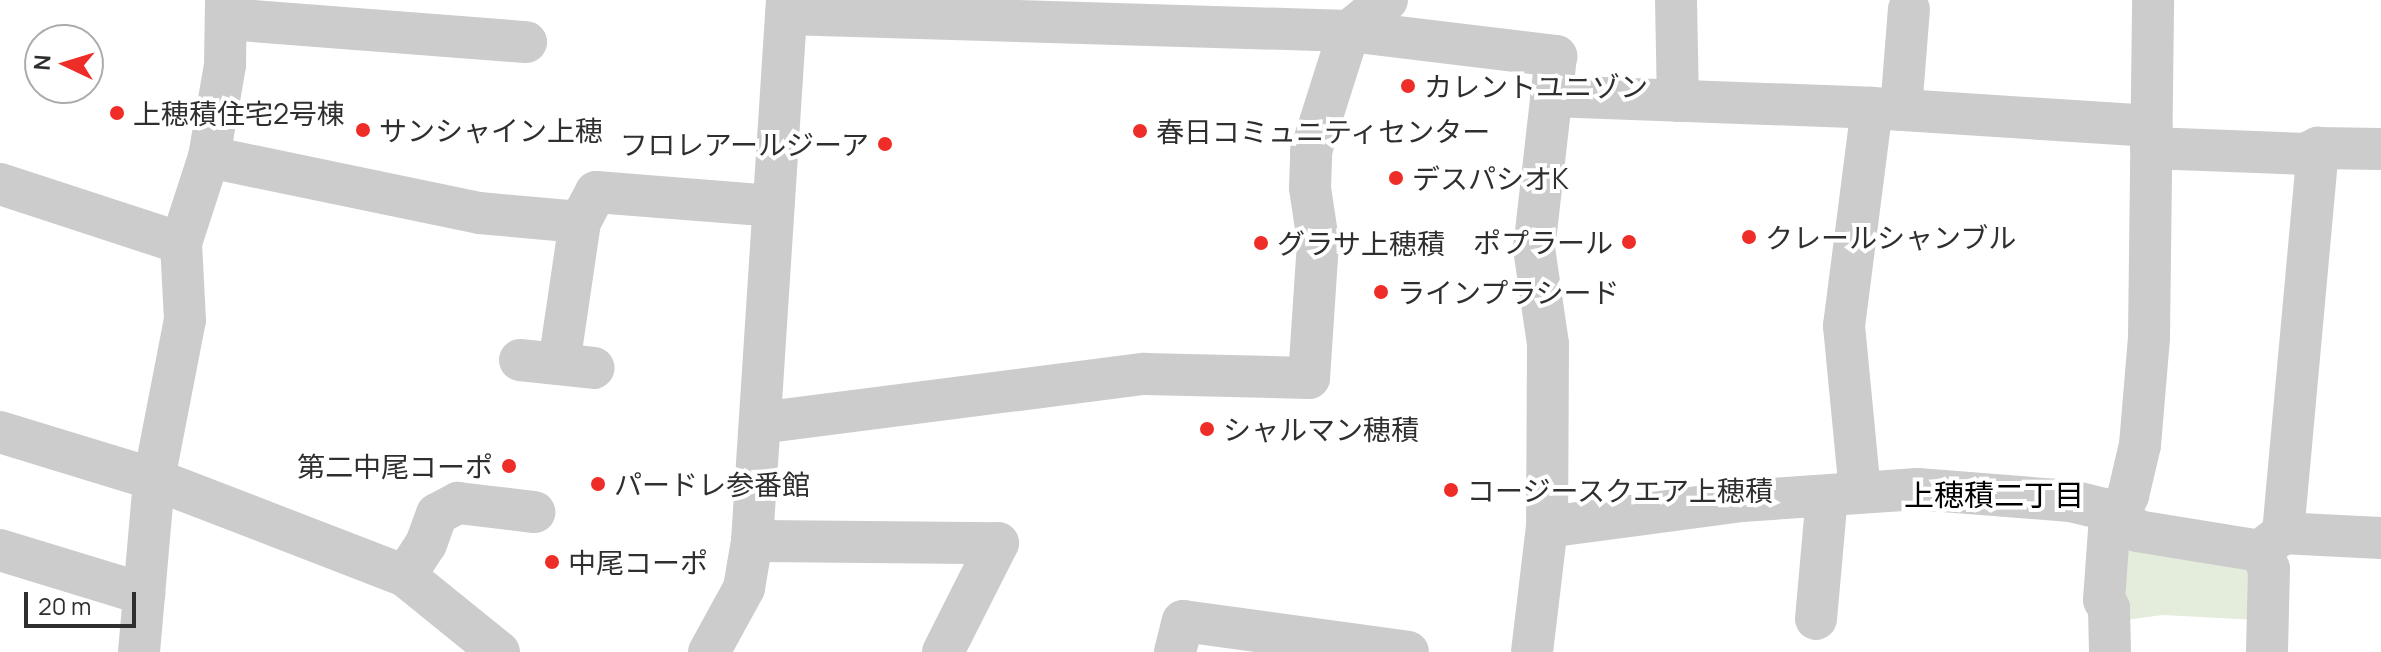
<!DOCTYPE html>
<meta charset="utf-8">
<style>
body{margin:0}
#map{position:relative;width:2381px;height:652px;overflow:hidden;background:#fff;font-family:Manrope,"Noto Sans JP",sans-serif}
div>[style]{position:absolute}
.green>*{inset:0;background:#e4eddc}
.minor>*{height:42px;margin:-21px;padding:0 21px;transform-origin:21px;border-radius:21px;background:#ccc}
.dots>*{width:22px;height:22px;translate:-50% -50%;box-sizing:border-box;border:4px solid #fff;border-radius:50%}
span{translate:-50% -50%;white-space:nowrap;text-align:center;line-height:1.15;-webkit-text-stroke:8px #fff;paint-order:stroke}
.poi-label{font-size:28px;color:#2f2f2f}
.left{translate:0 -50%;text-align:left}
.right{translate:-100% -50%;text-align:right}
.neighbourhood-label{font-size:30px;color:#000}
.north{position:absolute;left:24px;top:24px;width:80px;height:80px;box-sizing:border-box;background:#fff;border:2px solid #acacac;border-radius:50%;rotate:274deg;font-size:22px;font-weight:700;line-height:32px;text-align:center;color:#2f2f2f}
.north::after{content:'';display:block;margin:auto;width:28px;height:36px;background:#ef2d28;clip-path:polygon(50% 0,100% 100%,50% 72%,0 100%)}
.scale{position:absolute;left:24px;top:592px;width:112px;height:36px;box-sizing:border-box;border:4px solid #2f2f2f;border-top:0;padding-left:10px;font-size:24px;line-height:28px;white-space:nowrap;color:#2f2f2f;-webkit-text-stroke:6px #fff;paint-order:stroke}
</style>
<div id="map">
<div class="green">
<div style="clip-path:polygon(2123px 538px,2254px 564px,2257px 620px,2163px 615px,2117px 621px)"></div>
</div>
<div class="minor">
<div style="left:1676px;top:0;width:101px;rotate:88.9deg"></div>
<div style="left:226px;top:19px;width:301px;rotate:4.4deg"></div>
<div style="left:1349px;top:31px;width:209px;rotate:6.9deg"></div>
<div style="left:1556px;top:56px;width:193px;rotate:96.5deg"></div>
<div style="left:1534px;top:248px;width:97px;rotate:81.7deg"></div>
<div style="left:1548px;top:344px;width:183px;rotate:90.3deg"></div>
<div style="left:1349px;top:31px;width:49px;rotate:-39.2deg"></div>
<div style="left:1551px;top:96px;width:321px;rotate:2.1deg"></div>
<div style="left:1872px;top:108px;width:280px;rotate:3.7deg"></div>
<div style="left:1901px;top:110px;width:101px;rotate:-85.5deg"></div>
<div style="left:2151px;top:148px;width:154px;rotate:2.2deg"></div>
<div style="left:2305px;top:154px;width:14px;rotate:-25deg"></div>
<div style="left:2318px;top:148px;width:63px;rotate:0.9deg"></div>
<div style="left:209px;top:157px;width:276px;rotate:11.7deg"></div>
<div style="left:479px;top:213px;width:101px;rotate:5.1deg"></div>
<div style="left:580px;top:222px;width:34px;rotate:-62deg"></div>
<div style="left:596px;top:192px;width:178px;rotate:4.5deg"></div>
<div style="left:0;top:184px;width:190px;rotate:18.1deg"></div>
<div style="left:520px;top:360px;width:74px;rotate:6.2deg"></div>
<div style="left:559px;top:364px;width:144px;rotate:-81.6deg"></div>
<div style="left:760px;top:423px;width:388px;rotate:-7.3deg"></div>
<div style="left:1145px;top:374px;width:164px;rotate:1.4deg"></div>
<div style="left:1309px;top:378px;width:137px;rotate:-86.2deg"></div>
<div style="left:1318px;top:241px;width:54px;rotate:-98.6deg"></div>
<div style="left:1310px;top:188px;width:37px;rotate:-88deg"></div>
<div style="left:1311px;top:151px;width:126px;rotate:-72.4deg"></div>
<div style="left:1349px;top:31px;width:563px;rotate:-178.27deg"></div>
<div style="left:0;top:432px;width:161px;rotate:17deg"></div>
<div style="left:154px;top:479px;width:269px;rotate:21.1deg"></div>
<div style="left:405px;top:576px;width:121px;rotate:39deg"></div>
<div style="left:1860px;top:492px;width:167px;rotate:-95.5deg"></div>
<div style="left:1844px;top:326px;width:220px;rotate:-82.7deg"></div>
<div style="left:2283px;top:533px;width:98px;rotate:2.9deg"></div>
<div style="left:752px;top:541px;width:246px;rotate:0.5deg"></div>
<div style="left:998px;top:543px;width:122px;rotate:116.8deg"></div>
<div style="left:0;top:550px;width:151px;rotate:17deg"></div>
<div style="left:2260px;top:551px;width:29px;rotate:-38deg"></div>
<div style="left:2283px;top:533px;width:387px;rotate:-84.8deg"></div>
<div style="left:405px;top:576px;width:38px;rotate:-57deg"></div>
<div style="left:426px;top:544px;width:32px;rotate:-70deg"></div>
<div style="left:437px;top:514px;width:24px;rotate:-28deg"></div>
<div style="left:458px;top:503px;width:77px;rotate:6.8deg"></div>
<div style="left:1816px;top:619px;width:124px;rotate:-84.9deg"></div>
<div style="left:139px;top:652px;width:174px;rotate:-85deg"></div>
<div style="left:154px;top:479px;width:162px;rotate:-79deg"></div>
<div style="left:185px;top:320px;width:77px;rotate:-93deg"></div>
<div style="left:181px;top:243px;width:90px;rotate:-72deg"></div>
<div style="left:209px;top:157px;width:93px;rotate:-80.1deg"></div>
<div style="left:225px;top:65px;width:65px;rotate:-89.1deg"></div>
<div style="left:709px;top:652px;width:73px;rotate:-61.3deg"></div>
<div style="left:744px;top:588px;width:48px;rotate:-80.3deg"></div>
<div style="left:752px;top:541px;width:542px;rotate:-86.3deg"></div>
<div style="left:1175px;top:652px;width:32px;rotate:-76deg"></div>
<div style="left:1183px;top:621px;width:227px;rotate:7.8deg"></div>
<div style="left:1532px;top:652px;width:126px;rotate:-83.2deg"></div>
<div style="left:1547px;top:527px;width:197px;rotate:-7.6deg"></div>
<div style="left:1742px;top:501px;width:176px;rotate:-3.9deg"></div>
<div style="left:1918px;top:489px;width:153px;rotate:4.5deg"></div>
<div style="left:2071px;top:501px;width:46px;rotate:13.7deg"></div>
<div style="left:2116px;top:512px;width:28px;rotate:42deg"></div>
<div style="left:2137px;top:531px;width:125px;rotate:9.2deg"></div>
<div style="left:2260px;top:551px;width:20px;rotate:63deg"></div>
<div style="left:2269px;top:569px;width:83px;rotate:91.4deg"></div>
<div style="left:2110px;top:652px;width:44px;rotate:-91.3deg"></div>
<div style="left:2109px;top:608px;width:9px;rotate:-122deg"></div>
<div style="left:2104px;top:600px;width:70px;rotate:-85.9deg"></div>
<div style="left:2109px;top:530px;width:39px;rotate:-61deg"></div>
<div style="left:2128px;top:496px;width:52px;rotate:-76.8deg"></div>
<div style="left:2140px;top:445px;width:108px;rotate:-85.2deg"></div>
<div style="left:2149px;top:337px;width:337px;rotate:-89.3deg"></div>
</div>
<div class="dots">
<div style="left:1408px;top:86px;background:#ef2d28"></div>
<div style="left:117px;top:113px;background:#ef2d28"></div>
<div style="left:363px;top:130px;background:#ef2d28"></div>
<div style="left:1140px;top:131px;background:#ef2d28"></div>
<div style="left:885px;top:144px;background:#ef2d28"></div>
<div style="left:1396px;top:178px;background:#ef2d28"></div>
<div style="left:1749px;top:237px;background:#ef2d28"></div>
<div style="left:1629px;top:242px;background:#ef2d28"></div>
<div style="left:1261px;top:243px;background:#ef2d28"></div>
<div style="left:1381px;top:292px;background:#ef2d28"></div>
<div style="left:1207px;top:429px;background:#ef2d28"></div>
<div style="left:509px;top:466px;background:#ef2d28"></div>
<div style="left:598px;top:484px;background:#ef2d28"></div>
<div style="left:1451px;top:490px;background:#ef2d28"></div>
<div style="left:552px;top:562px;background:#ef2d28"></div>
</div>
<div class="poi-label">
<span class="left" style="left:1424px;top:86px">カレントユニゾン</span>
<span class="left" style="left:133px;top:113px">上穂積住宅2号棟</span>
<span class="left" style="left:379px;top:130px">サンシャイン上穂</span>
<span class="left" style="left:1156px;top:131px">春日コミュニティセンター</span>
<span class="right" style="left:869px;top:144px">フロレアールジーア</span>
<span class="left" style="left:1412px;top:178px">デスパシオK</span>
<span class="left" style="left:1765px;top:237px">クレールシャンブル</span>
<span class="right" style="left:1613px;top:242px">ポプラール</span>
<span class="left" style="left:1277px;top:243px">グラサ上穂積</span>
<span class="left" style="left:1397px;top:292px">ラインプラシード</span>
<span class="left" style="left:1223px;top:429px">シャルマン穂積</span>
<span class="right" style="left:493px;top:466px">第二中尾コーポ</span>
<span class="left" style="left:614px;top:484px">パードレ参番館</span>
<span class="left" style="left:1467px;top:490px">コージースクエア上穂積</span>
<span class="left" style="left:568px;top:562px">中尾コーポ</span>
</div>
<div class="neighbourhood-label">
<span style="left:1994px;top:495px">上穂積二丁目</span>
</div>
<div class="north">N</div>
<div class="scale">20 m</div>
</div>
